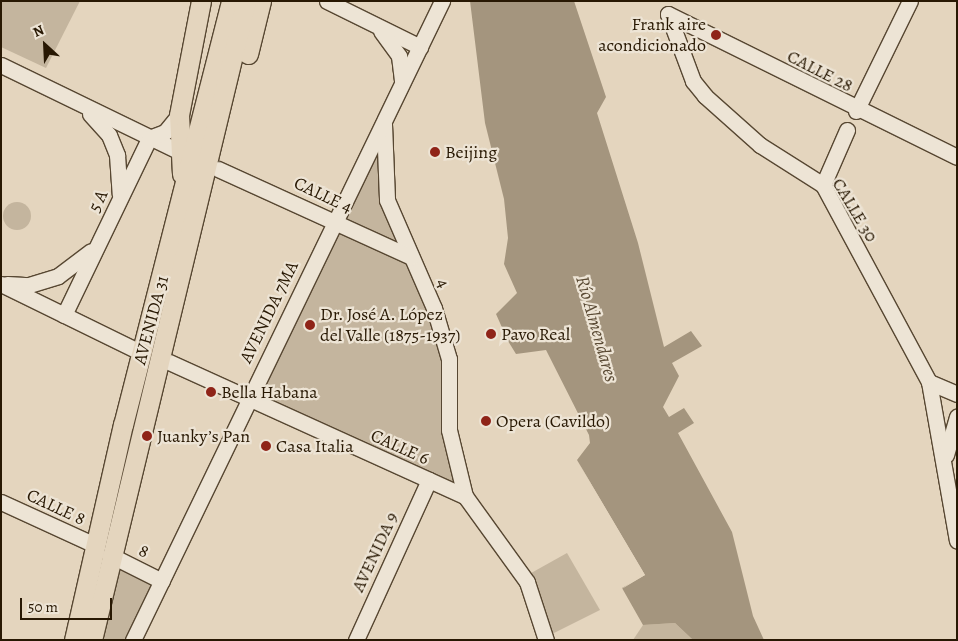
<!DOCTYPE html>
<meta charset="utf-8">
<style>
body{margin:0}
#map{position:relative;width:958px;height:641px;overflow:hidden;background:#e4d5be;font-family:Alegreya,serif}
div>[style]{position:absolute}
.green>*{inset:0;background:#c4b59e}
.round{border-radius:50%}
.water>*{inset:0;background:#a4957e}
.pier>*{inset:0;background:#e4d5be}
.roads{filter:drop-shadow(1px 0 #574732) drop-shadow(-1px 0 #574732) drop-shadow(0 1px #574732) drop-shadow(0 -1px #574732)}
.minor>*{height:15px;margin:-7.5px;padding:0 7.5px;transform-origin:7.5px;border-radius:7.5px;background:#ede4d5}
.major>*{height:19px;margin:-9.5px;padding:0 9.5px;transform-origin:9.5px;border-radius:9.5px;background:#e4d5be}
.dots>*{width:14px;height:14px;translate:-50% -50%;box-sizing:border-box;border:2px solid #ede4d5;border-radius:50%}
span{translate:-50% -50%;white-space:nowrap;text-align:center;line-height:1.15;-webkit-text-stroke:4.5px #ede4d5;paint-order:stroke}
.poi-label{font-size:18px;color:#281803}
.right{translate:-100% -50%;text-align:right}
.left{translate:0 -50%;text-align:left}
.street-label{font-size:18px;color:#281803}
.water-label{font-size:19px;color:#5a4a34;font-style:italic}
.frame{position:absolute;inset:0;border:2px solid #281803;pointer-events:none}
.north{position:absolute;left:20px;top:20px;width:50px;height:50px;-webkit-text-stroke:4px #ede4d5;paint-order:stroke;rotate:335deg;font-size:14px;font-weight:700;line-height:20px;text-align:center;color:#281803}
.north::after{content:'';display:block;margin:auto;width:18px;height:22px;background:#281803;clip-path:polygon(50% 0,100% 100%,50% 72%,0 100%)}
.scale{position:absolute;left:20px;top:598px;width:92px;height:22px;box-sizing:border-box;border:2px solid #281803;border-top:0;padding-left:6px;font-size:15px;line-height:18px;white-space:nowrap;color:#281803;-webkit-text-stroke:4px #ede4d5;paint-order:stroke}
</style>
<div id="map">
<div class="green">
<div style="clip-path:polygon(1px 1px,80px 1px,46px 68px,1px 47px)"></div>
<div style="clip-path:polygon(384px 118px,383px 165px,449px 359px,449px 430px,465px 496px,248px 399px)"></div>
<div class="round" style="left:3px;top:202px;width:28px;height:28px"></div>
<div style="clip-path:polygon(567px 553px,600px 610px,546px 637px,524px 577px)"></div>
<div style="clip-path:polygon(110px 555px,162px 581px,133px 640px,92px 640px)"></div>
<div style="clip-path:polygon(675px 623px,693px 640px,633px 640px,643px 625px)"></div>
</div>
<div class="water">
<div style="clip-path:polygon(470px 1px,574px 1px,606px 97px,597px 113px,638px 243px,664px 347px,691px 331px,702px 346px,672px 363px,679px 376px,663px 407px,669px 417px,684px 408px,694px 423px,678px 433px,732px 532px,753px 616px,764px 640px,693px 640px,675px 623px,643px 625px,622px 588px,645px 575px,577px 460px,590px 443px,589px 435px,546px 350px,516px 354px,508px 341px,496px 314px,517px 293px,504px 264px,508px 238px,504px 199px,485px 123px)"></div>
</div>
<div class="pier">
<div style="clip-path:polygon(577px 460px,645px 575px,620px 590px,642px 574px)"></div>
</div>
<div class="roads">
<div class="minor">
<div style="left:327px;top:1px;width:104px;rotate:26.3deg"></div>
<div style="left:668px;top:14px;width:72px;rotate:69.5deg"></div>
<div style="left:693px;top:81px;width:19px;rotate:51deg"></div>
<div style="left:705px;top:96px;width:74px;rotate:41.7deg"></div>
<div style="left:760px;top:145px;width:75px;rotate:32.4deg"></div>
<div style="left:823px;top:185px;width:224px;rotate:61.7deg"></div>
<div style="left:929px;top:382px;width:161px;rotate:80deg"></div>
<div style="left:668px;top:14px;width:322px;rotate:26.3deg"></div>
<div style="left:381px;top:31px;width:31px;rotate:54deg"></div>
<div style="left:399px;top:56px;width:26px;rotate:83deg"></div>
<div style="left:1px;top:65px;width:201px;rotate:25.9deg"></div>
<div style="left:856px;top:111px;width:123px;rotate:-63.9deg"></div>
<div style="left:90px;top:114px;width:28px;rotate:48deg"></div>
<div style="left:109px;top:135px;width:22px;rotate:68deg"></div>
<div style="left:117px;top:155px;width:39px;rotate:86deg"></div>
<div style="left:384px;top:124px;width:76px;rotate:87.7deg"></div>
<div style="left:387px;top:200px;width:118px;rotate:66.5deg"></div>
<div style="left:434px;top:308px;width:53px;rotate:73.6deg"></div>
<div style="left:449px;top:359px;width:71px;rotate:90deg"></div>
<div style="left:449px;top:430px;width:68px;rotate:76.4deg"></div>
<div style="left:218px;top:169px;width:212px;rotate:24.5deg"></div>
<div style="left:823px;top:185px;width:60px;rotate:-66.4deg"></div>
<div style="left:1px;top:284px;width:157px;rotate:26.1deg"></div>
<div style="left:7px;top:284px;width:22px;rotate:3deg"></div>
<div style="left:29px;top:285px;width:30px;rotate:-17deg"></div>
<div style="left:58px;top:276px;width:41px;rotate:-37.1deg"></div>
<div style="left:64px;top:315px;width:196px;rotate:-64.3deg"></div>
<div style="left:149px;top:138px;width:17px;rotate:-21deg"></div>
<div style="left:165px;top:132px;width:22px;rotate:-51deg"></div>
<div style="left:169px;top:362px;width:325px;rotate:24.4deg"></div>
<div style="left:465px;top:496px;width:106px;rotate:54.2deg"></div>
<div style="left:527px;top:582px;width:61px;rotate:71.9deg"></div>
<div style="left:929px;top:382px;width:30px;rotate:23deg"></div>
<div style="left:946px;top:455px;width:40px;rotate:-74deg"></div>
<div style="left:1px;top:502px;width:103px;rotate:24.6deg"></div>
<div style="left:110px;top:555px;width:58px;rotate:26.6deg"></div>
<div style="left:133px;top:640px;width:710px;rotate:-64.19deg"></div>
<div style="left:356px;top:640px;width:176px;rotate:-65.5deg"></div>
</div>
<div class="major">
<div style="left:248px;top:54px;width:55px;rotate:-76.2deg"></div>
<div style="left:182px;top:174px;width:59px;rotate:-92.9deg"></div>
<div style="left:179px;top:115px;width:116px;rotate:-79.1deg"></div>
<div style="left:74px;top:640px;width:221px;rotate:-77.2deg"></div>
<div style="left:123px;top:425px;width:438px;rotate:-75.7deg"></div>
<div style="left:92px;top:640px;width:657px;rotate:-76.45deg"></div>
</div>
</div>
<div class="dots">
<div style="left:716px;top:35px;background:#8f2418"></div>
<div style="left:435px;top:152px;background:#8f2418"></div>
<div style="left:310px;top:325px;background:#8f2418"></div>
<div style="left:491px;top:334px;background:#8f2418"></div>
<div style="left:211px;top:392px;background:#8f2418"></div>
<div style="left:486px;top:421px;background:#8f2418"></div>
<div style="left:147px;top:436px;background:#8f2418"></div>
<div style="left:266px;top:446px;background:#8f2418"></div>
</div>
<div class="poi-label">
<span class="right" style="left:706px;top:35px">Frank aire<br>acondicionado</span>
<span class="left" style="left:445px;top:152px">Beijing</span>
<span class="left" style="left:320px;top:325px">Dr. José A. López<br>del Valle (1875-1937)</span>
<span class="left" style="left:501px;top:334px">Pavo Real</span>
<span class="left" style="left:221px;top:392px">Bella Habana</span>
<span class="left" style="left:496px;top:421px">Opera (Cavildo)</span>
<span class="left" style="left:157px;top:436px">Juanky’s Pan</span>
<span class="left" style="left:276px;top:446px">Casa Italia</span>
</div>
<div class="street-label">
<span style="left:820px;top:71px;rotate:27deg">CALLE 28</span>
<span style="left:323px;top:195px;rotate:25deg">CALLE 4</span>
<span style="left:98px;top:201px;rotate:-64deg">5 A</span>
<span style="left:855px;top:210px;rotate:59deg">CALLE 30</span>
<span style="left:443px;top:283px;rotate:65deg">4</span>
<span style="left:269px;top:312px;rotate:-64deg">AVENIDA 7MA</span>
<span style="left:151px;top:320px;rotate:-75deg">AVENIDA 31</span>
<span style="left:400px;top:447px;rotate:24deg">CALLE 6</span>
<span style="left:56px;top:507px;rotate:25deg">CALLE 8</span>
<span style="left:144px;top:551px;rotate:26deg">8</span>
<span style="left:375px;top:552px;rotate:-65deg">AVENIDA 9</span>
</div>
<div class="water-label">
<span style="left:596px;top:329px;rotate:74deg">Río Almendares</span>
</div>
<div class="frame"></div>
<div class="north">N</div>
<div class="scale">50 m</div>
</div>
